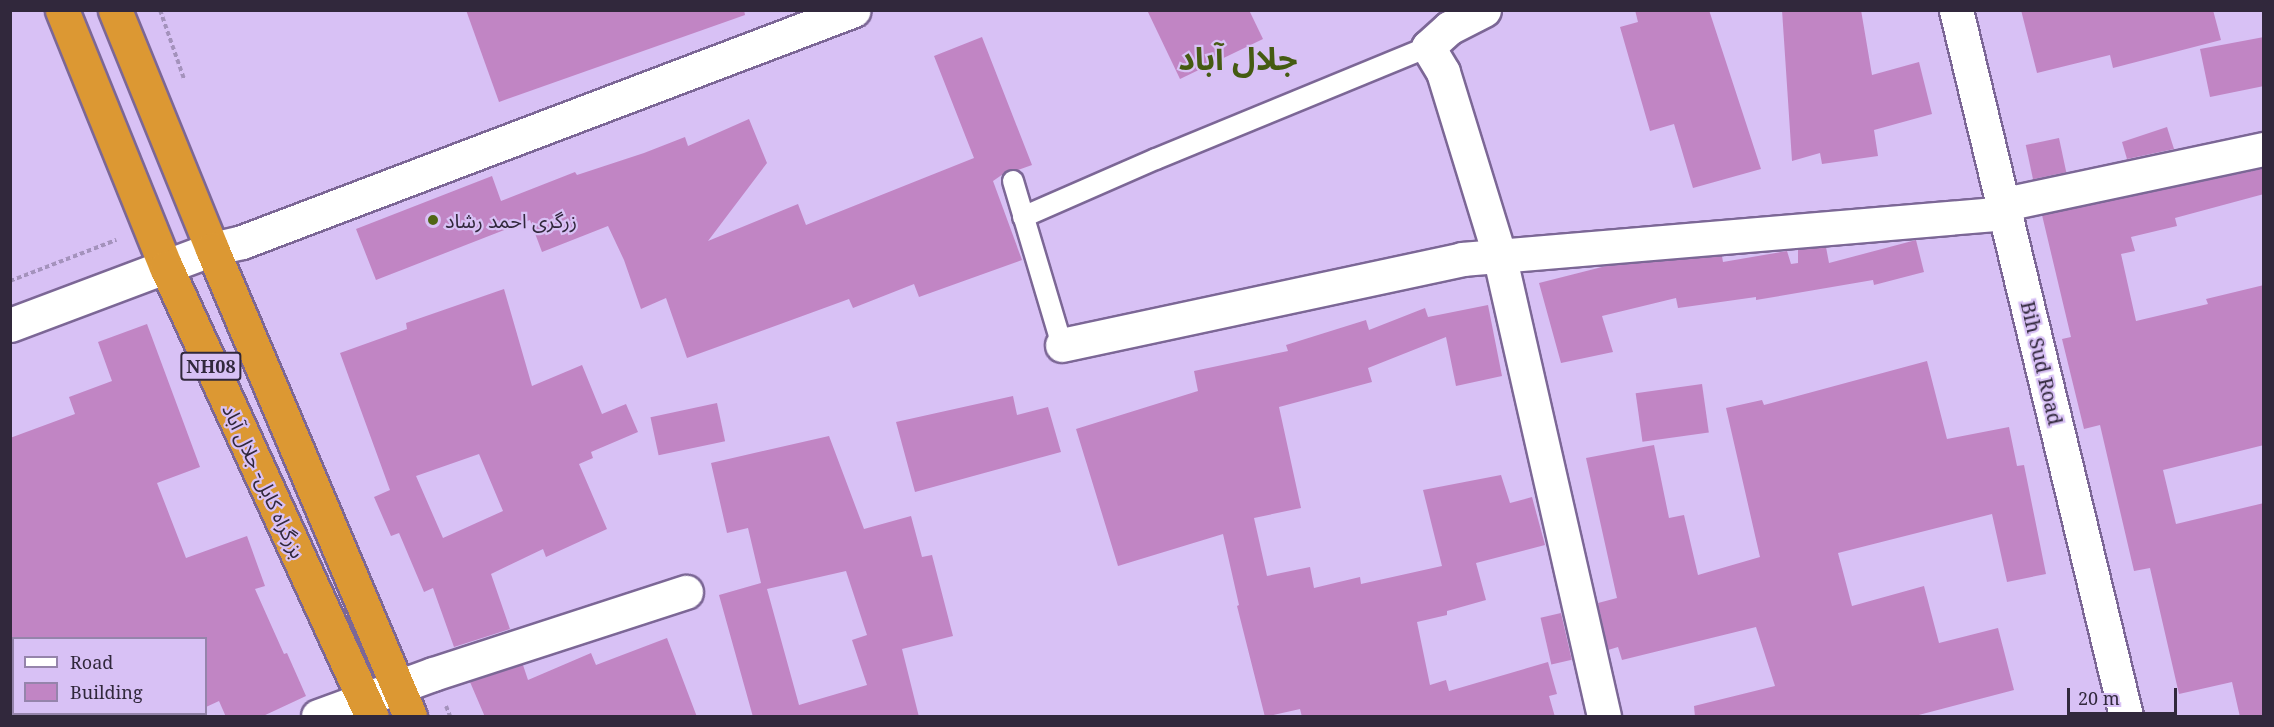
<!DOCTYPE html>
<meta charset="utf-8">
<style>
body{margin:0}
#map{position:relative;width:2274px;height:727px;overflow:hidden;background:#d8c1f5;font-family:"Noto Serif","Noto Sans Arabic",serif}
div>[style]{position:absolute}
.building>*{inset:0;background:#c185c4;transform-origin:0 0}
.path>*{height:4px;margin-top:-2px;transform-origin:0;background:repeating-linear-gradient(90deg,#a492bc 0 4.5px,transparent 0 7.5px)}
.roads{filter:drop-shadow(2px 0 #7c6796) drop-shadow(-2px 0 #7c6796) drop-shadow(0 2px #7c6796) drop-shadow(0 -2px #7c6796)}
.service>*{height:20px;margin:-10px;padding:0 10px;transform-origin:10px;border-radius:10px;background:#fff}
.minor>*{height:33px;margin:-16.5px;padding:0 16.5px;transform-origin:16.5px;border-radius:16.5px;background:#fff}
.secondary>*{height:33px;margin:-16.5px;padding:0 16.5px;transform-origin:16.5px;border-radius:16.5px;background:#fff}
.trunk>*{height:33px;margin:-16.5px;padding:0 16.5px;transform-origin:16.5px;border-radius:16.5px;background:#dc9833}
.dots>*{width:16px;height:16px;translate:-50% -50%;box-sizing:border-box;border:3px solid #d8c1f5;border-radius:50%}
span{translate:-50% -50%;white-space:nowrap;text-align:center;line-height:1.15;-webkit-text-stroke:4.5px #d8c1f5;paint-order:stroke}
.shield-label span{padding:2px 4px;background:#d8c1f5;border:2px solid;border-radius:4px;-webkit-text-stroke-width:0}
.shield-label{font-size:18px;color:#31283c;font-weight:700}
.poi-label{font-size:20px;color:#31283c}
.left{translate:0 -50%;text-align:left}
.street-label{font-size:20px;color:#31283c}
.town-label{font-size:32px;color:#455b11;font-weight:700}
.frame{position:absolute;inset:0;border:12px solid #31283c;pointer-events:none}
.legend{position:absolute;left:12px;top:637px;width:195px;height:78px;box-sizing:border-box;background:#d8c1f5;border:2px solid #9584ab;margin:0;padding:8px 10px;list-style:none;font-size:18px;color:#31283c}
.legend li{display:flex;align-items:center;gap:12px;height:30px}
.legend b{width:30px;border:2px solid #9584ab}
.scale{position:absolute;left:2067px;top:688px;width:110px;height:27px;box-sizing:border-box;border:3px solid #31283c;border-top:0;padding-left:8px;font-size:18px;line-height:21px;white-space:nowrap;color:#31283c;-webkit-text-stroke:4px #d8c1f5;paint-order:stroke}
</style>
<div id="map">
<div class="building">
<div style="clip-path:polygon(466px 10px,744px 10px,745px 15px,499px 102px)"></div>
<div style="clip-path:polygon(1147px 10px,1249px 10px,1263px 39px,1180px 79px)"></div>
<div style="clip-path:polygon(1635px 10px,1709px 10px,1761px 169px,1693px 188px,1674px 124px,1650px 131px,1620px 27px,1638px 22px)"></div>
<div style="clip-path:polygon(1782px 10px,1861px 10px,1872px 75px,1919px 62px,1932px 114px,1874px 130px,1878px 156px,1822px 164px,1820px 153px,1792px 161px)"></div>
<div style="clip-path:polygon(2021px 10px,2213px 10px,2221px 40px,2113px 68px,2110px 55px,2037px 73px)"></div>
<div style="clip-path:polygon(982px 37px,1032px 165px,1018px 170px,1009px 170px,993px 181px,1022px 260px,919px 297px,914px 284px,853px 308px,849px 299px,687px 358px,666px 298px,641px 309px,624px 260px,608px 226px,542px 252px,530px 220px,376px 280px,356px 229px,492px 176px,501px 201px,575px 172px,577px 175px,644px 153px,685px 137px,688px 146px,749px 119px,767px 163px,708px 241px,798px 204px,806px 225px,974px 158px,934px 56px)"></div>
<div style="clip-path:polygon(2264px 37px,2264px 86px,2210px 97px,2200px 49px)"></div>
<div style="clip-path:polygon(2167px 127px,2174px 149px,2127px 159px,2122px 142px)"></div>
<div style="left:2059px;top:138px;width:35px;height:34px;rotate:78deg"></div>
<div style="clip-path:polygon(2262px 169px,2264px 194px,2175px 218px,2177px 226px,2131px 237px,2135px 251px,2121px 254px,2136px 321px,2208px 304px,2206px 299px,2264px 285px,2264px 445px,2163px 470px,2176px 524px,2264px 503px,2264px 717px,2240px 717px,2232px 682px,2179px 694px,2150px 568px,2134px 571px,2100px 425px,2084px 429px,2062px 339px,2071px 337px,2042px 215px)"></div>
<div style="clip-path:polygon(1916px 240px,1924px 272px,1874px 285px,1873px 280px,1756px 300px,1756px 297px,1678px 308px,1676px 298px,1602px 316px,1613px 352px,1561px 363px,1539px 283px,1606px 266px,1722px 256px,1723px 262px,1787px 251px,1791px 264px,1798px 263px,1798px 249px,1826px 247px,1829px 263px)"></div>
<div style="clip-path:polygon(evenodd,504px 289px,532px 386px,582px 365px,602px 414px,626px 404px,638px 432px,591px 452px,593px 458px,579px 464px,607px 529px,546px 557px,543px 549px,491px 574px,510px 629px,454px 647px,433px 588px,424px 592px,399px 533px,391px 536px,374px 497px,390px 490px,340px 353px,407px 329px,406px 323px,504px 289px,479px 454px,503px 511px,443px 538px,416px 476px,479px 454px)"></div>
<div style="clip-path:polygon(1488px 305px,1502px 376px,1456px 386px,1446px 337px,1368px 368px,1372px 382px,1279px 407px,1301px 508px,1254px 518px,1267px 576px,1310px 567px,1314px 588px,1360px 577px,1361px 584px,1442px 566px,1423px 490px,1501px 475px,1510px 503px,1532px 497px,1545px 545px,1476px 563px,1486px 600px,1447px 611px,1447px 615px,1417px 622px,1430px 685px,1446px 680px,1449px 691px,1548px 662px,1557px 694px,1549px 696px,1555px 717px,1302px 717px,1300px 709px,1265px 717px,1237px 606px,1239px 605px,1223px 534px,1118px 566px,1076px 429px,1198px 391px,1194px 371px,1288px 351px,1286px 345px,1366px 320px,1369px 330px,1425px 308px,1428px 317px)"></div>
<div style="clip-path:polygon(147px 324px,200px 467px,157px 483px,186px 558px,247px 536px,265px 586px,255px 589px,284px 654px,287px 653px,306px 696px,261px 717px,226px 717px,219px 701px,206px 707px,206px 639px,14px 639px,14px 652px,10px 654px,10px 438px,75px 414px,69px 397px,112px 381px,98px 342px)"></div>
<div style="clip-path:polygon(1927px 361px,1947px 439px,2009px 427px,2017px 466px,2024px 465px,2046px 574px,2007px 582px,1992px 514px,1838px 553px,1852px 606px,1924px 586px,1939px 643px,1998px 628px,2014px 690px,1911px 717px,1695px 717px,1694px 706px,1775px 686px,1756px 627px,1622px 660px,1618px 647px,1608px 650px,1598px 603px,1617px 598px,1586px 458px,1654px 445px,1669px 518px,1684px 515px,1698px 575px,1760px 557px,1726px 408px,1762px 400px,1764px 405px)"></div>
<div style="left:1702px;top:384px;width:49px;height:67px;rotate:82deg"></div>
<div style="clip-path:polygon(1013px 396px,1017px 415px,1048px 407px,1061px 452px,915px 492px,896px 422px)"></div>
<div style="left:717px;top:403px;width:39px;height:68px;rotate:78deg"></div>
<div style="clip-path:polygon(evenodd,829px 436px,864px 529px,911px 516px,922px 557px,932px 555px,953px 636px,902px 649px,919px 717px,753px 717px,719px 595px,761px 583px,748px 528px,727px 533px,711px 463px,829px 436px,846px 571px,867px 635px,852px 640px,867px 685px,799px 705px,767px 589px,846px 571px)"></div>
<div style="left:1561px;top:613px;width:48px;height:21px;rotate:77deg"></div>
<div style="clip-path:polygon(667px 638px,697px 717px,485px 717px,470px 682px,523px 665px,528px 680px,591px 653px,596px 665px)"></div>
</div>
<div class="path">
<div style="left:160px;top:10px;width:73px;rotate:70.8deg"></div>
<div style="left:10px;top:281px;width:114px;rotate:-21.1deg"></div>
<div style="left:446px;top:706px;width:11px;rotate:68deg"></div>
</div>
<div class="roads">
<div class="service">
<div style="left:1013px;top:181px;width:171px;rotate:73.4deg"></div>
<div style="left:1023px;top:217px;width:145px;rotate:-23.6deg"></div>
<div style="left:1156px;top:159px;width:294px;rotate:-22.4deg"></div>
</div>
<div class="minor">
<div style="left:1484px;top:10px;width:39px;rotate:153deg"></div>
<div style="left:1449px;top:28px;width:28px;rotate:138deg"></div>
<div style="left:1428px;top:47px;width:29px;rotate:59deg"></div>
<div style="left:1443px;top:72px;width:190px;rotate:72.9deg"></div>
<div style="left:1499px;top:254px;width:474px;rotate:77.2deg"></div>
<div style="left:10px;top:325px;width:216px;rotate:-20.6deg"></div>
<div style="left:212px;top:249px;width:31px;rotate:-13deg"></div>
<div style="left:242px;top:242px;width:654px;rotate:-20.76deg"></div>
<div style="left:1062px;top:345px;width:409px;rotate:-12.1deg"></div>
<div style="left:1462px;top:259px;width:547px;rotate:-4.82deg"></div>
<div style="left:2007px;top:213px;width:9px;rotate:-103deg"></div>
<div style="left:2005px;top:204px;width:265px;rotate:-12deg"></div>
<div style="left:318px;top:716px;width:122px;rotate:-20.1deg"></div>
<div style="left:433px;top:674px;width:266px;rotate:-18deg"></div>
</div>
<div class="secondary">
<div style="left:1956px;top:10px;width:726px;rotate:76.46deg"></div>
</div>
<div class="trunk">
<div style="left:62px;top:10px;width:277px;rotate:68deg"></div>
<div style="left:166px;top:267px;width:494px;rotate:65.4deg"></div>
<div style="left:115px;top:10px;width:258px;rotate:67.9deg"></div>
<div style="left:212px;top:249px;width:507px;rotate:67.02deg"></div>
</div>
</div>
<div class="dots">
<div style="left:433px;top:220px;background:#4f6615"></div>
</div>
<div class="shield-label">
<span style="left:211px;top:366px">NH08</span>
</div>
<div class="poi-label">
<span class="left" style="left:445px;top:220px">زرگری احمد رشاد</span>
</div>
<div class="street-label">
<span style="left:2042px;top:363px;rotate:77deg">Bih Sud Road</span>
<span style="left:264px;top:481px;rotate:65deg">بزرگراه کابل- جلال آباد</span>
</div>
<div class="town-label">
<span style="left:1238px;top:58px">جلال آباد</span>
</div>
<div class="frame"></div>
<ul class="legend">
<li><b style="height:8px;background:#fff"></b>Road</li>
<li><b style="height:16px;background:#c185c4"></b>Building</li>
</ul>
<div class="scale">20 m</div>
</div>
